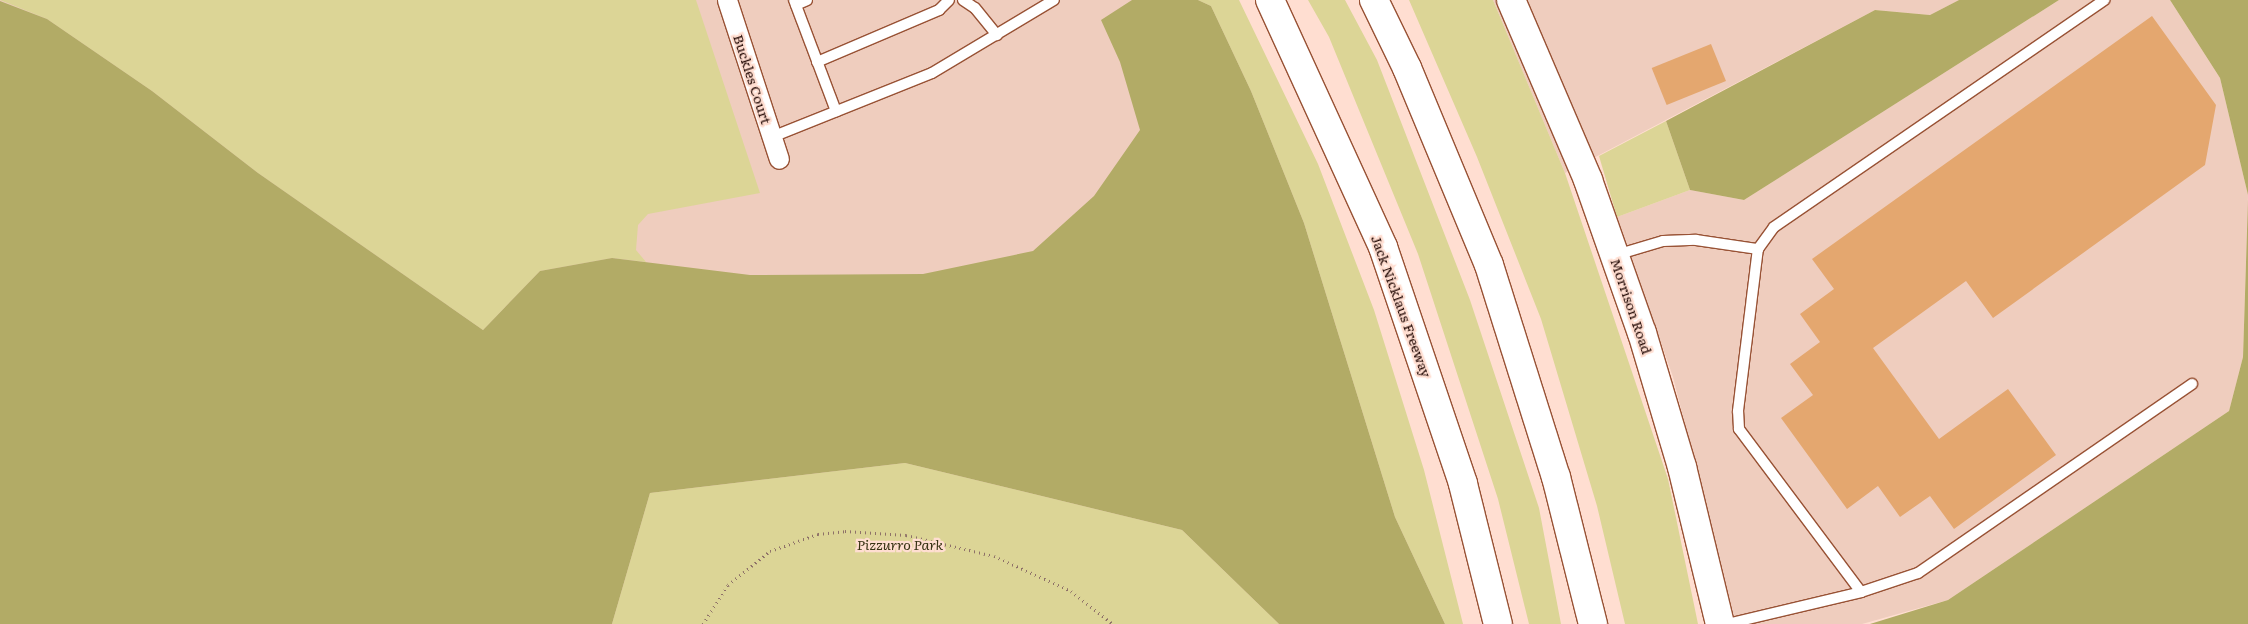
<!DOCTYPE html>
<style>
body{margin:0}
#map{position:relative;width:2248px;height:624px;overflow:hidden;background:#ffded1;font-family:Literata,serif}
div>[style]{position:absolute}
.built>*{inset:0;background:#efcdbe}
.green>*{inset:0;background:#dcd596}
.forest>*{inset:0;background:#b2ab66}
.building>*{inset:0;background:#e4a76f;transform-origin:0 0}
.path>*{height:3px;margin-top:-1.5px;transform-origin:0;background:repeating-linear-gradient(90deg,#8e7168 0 1px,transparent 0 5px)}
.roads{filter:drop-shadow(1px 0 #985235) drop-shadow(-1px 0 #985235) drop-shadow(0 1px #985235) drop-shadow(0 -1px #985235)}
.lane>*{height:10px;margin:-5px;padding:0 5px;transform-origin:5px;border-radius:5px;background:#fff}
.street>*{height:19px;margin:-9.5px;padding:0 9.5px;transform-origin:9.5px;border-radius:9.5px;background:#fff}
.secondary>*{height:28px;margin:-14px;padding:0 14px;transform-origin:14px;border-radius:14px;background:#fff}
.highway>*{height:28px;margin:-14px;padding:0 14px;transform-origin:14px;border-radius:14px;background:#fff}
span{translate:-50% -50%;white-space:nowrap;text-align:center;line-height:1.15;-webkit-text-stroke:4.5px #ffded1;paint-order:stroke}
.street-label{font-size:14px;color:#1e0500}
.park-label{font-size:14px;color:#363213;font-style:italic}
</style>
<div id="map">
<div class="built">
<div style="clip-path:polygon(0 0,1170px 0,1298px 322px,0 297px)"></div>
<div style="clip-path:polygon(1493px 0,1959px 0,1930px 15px,1875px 10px,1565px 173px)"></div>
<div style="clip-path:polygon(2059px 0,2170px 0,2220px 78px,2248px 195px,2243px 357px,2229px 411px,1948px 600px,1862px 624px,1736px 624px,1673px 377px,1617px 217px,1690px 190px,1744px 200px)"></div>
</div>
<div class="green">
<div style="clip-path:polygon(0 0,696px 0,760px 193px,648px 214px,638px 225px,636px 250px,646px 262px,612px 258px,540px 271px,483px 330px,258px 173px,152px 91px,47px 19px)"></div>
<div style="clip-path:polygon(1198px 0,1239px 0,1318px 164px,1374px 310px,1424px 470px,1463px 624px,1445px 624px,1395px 517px,1304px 223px,1251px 91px,1211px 6px)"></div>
<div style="clip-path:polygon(1308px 0,1345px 0,1377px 60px,1470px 300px,1539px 508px,1561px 624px,1529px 624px,1498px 499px,1418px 254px,1329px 37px)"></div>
<div style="clip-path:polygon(1409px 0,1493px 0,1565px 173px,1668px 479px,1698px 624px,1625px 624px,1597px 506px,1541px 319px,1477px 157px)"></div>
<div style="clip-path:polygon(1666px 121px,1690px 190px,1617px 217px,1599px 156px)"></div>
<div style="clip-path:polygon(905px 463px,1182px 530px,1279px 624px,612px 624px,650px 493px)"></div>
</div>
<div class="forest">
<div style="clip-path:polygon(1132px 0,1198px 0,1211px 6px,1251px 91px,1304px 223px,1395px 517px,1445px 624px,1279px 624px,1182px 530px,905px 463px,650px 493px,612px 624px,0 624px,0 1px,47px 19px,152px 91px,258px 173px,483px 330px,540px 271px,612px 258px,750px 275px,923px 274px,1033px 251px,1094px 196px,1140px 130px,1120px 62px,1101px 20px)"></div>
<div style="clip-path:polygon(1959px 0,2059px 0,1744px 200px,1690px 190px,1666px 121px,1875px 10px,1930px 15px)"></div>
<div style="clip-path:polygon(2170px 0,2248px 0,2248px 195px,2220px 78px)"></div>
<div style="clip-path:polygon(2248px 199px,2248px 624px,1870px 624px,1948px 600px,2229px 411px,2243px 357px)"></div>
</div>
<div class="building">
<div style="clip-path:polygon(2152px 16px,2216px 105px,2205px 165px,1993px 318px,1966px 281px,1873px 348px,1939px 439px,2008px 389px,2056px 455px,1954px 529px,1930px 496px,1900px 517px,1878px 486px,1847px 509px,1781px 418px,1813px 395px,1790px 364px,1820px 342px,1800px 314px,1834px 289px,1812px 259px)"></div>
<div style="left:1711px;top:44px;width:40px;height:64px;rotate:68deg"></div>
</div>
<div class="path">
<div style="left:703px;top:624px;width:46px;rotate:-57.3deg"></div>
<div style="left:728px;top:585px;width:54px;rotate:-39deg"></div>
<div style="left:770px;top:551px;width:51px;rotate:-19.5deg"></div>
<div style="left:818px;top:534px;width:27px;rotate:-6deg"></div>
<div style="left:845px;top:531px;width:61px;rotate:3.8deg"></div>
<div style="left:906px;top:535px;width:90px;rotate:13.4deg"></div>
<div style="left:994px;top:556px;width:85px;rotate:24.4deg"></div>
<div style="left:1071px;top:591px;width:53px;rotate:38.2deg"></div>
</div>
<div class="roads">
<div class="lane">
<div style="left:794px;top:0;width:119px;rotate:69.3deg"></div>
<div style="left:963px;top:0;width:14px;rotate:34deg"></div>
<div style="left:975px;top:8px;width:35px;rotate:51deg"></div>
<div style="left:796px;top:5px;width:12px;rotate:-24deg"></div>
<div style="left:817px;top:62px;width:133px;rotate:-23.1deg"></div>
<div style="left:939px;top:10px;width:14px;rotate:-45deg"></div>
<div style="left:772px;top:137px;width:172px;rotate:-21.8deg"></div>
<div style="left:932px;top:73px;width:142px;rotate:-30.9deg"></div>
<div style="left:1616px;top:255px;width:49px;rotate:-16.6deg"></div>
<div style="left:1663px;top:241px;width:33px;rotate:-2deg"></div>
<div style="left:1696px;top:240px;width:63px;rotate:8.3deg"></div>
<div style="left:1758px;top:249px;width:27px;rotate:-54deg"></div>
<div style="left:1774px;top:227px;width:401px;rotate:-34.5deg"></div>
<div style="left:1861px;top:592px;width:60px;rotate:-18.4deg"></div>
<div style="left:1918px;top:573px;width:333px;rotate:-34.6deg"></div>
<div style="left:1727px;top:624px;width:138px;rotate:-13.4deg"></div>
<div style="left:1861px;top:592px;width:204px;rotate:-126.8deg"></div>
<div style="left:1739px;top:429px;width:18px;rotate:-93deg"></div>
<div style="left:1738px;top:411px;width:163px;rotate:-83deg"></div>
</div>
<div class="street">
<div style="left:727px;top:0;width:167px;rotate:71.9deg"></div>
</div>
<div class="secondary">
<div style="left:1511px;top:0;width:196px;rotate:66.8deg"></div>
<div style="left:1588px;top:180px;width:162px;rotate:70.6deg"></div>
<div style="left:1642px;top:333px;width:140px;rotate:73.4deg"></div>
<div style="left:1682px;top:467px;width:162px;rotate:76.4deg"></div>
</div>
<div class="highway">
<div style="left:1270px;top:0;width:272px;rotate:65.4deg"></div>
<div style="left:1383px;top:247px;width:250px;rotate:71.3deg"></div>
<div style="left:1463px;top:484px;width:144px;rotate:76deg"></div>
<div style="left:1374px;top:0;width:76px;rotate:64.1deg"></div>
<div style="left:1407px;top:68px;width:213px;rotate:67.4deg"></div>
<div style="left:1489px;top:265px;width:222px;rotate:72.5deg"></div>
<div style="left:1556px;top:477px;width:152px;rotate:75.9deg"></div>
</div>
</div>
<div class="street-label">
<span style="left:753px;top:79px;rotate:72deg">Buckles Court</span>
<span style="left:1402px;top:306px;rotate:70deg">Jack Nicklaus Freeway</span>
<span style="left:1632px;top:306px;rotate:71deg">Morrison Road</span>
</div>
<div class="park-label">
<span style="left:900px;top:544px">Pizzurro Park</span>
</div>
</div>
